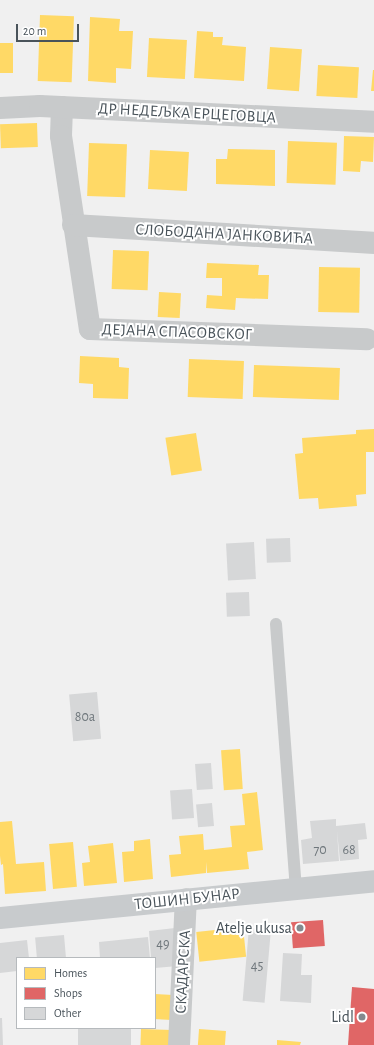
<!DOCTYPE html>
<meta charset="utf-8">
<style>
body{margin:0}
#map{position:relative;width:374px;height:1045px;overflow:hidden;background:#f0f0f0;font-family:"Alegreya Sans",sans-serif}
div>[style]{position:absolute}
.homes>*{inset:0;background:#ffd966;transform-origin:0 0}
.shops>*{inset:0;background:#e06666;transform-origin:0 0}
.building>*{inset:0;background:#d6d7d8;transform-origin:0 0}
.lane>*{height:12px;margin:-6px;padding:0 6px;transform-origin:6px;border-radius:6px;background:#c8cacb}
.street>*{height:22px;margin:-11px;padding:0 11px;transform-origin:11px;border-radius:11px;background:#c8cacb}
.secondary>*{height:22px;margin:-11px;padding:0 11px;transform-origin:11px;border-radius:11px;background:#c8cbcd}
.dots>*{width:11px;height:11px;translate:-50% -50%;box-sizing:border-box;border:2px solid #fff;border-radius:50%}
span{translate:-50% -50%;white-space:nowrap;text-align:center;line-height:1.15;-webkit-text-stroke:4px #fff;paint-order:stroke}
.number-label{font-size:14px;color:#6e767b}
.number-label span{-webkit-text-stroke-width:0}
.street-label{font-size:16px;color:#49535a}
.poi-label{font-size:16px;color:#49535a}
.right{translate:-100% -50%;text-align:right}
.legend{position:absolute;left:16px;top:957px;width:140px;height:72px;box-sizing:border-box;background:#fff;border:1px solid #b6babd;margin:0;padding:5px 7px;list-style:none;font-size:12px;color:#49535a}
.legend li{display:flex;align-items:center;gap:8px;height:20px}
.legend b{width:20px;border:1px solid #b6babd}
.scale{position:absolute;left:16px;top:24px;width:63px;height:18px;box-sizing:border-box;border:2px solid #49535a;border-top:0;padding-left:5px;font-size:12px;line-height:14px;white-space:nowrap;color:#49535a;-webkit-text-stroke:3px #fff;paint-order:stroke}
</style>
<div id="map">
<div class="homes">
<div style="left:40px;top:15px;width:34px;height:66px;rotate:2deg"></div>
<div style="clip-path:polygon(90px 17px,120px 19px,119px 31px,133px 31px,131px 69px,116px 68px,116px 83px,88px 81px)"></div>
<div style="clip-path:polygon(197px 31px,213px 32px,213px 37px,223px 37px,222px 45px,246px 47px,244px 81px,194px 78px)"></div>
<div style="left:149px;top:38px;width:38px;height:39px;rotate:3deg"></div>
<div style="left:0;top:43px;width:13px;height:30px"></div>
<div style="left:270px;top:47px;width:32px;height:42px;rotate:4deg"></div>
<div style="left:318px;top:65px;width:41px;height:31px;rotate:3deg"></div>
<div style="clip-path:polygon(373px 70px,374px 70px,374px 91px,371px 91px)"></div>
<div style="left:37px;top:123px;width:24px;height:37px;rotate:88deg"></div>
<div style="clip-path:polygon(344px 136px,374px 137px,373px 162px,361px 161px,360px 172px,343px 171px)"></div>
<div style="left:288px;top:141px;width:49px;height:42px;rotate:2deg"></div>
<div style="left:89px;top:143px;width:38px;height:53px;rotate:2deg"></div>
<div style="clip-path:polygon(228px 149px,275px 150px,275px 186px,216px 184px,216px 159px,227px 159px)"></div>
<div style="left:150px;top:150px;width:39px;height:39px;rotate:3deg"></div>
<div style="left:113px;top:250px;width:36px;height:39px;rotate:2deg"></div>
<div style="clip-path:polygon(207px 263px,259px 265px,258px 275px,269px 275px,268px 299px,236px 298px,235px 310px,206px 308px,207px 295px,222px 296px,222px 278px,206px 278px)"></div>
<div style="left:319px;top:267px;width:41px;height:45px;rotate:1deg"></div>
<div style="left:159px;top:292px;width:22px;height:25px;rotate:3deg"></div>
<div style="clip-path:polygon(80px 356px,119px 358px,119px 367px,129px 368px,128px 399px,93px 398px,93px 384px,79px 383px)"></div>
<div style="left:189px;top:359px;width:55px;height:38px;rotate:2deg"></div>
<div style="left:254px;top:365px;width:86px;height:32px;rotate:2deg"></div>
<div style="clip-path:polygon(374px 429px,374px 452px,366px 452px,366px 494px,356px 495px,357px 506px,319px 509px,318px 498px,299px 499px,295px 454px,303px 453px,302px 438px,356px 434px,356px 430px)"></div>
<div style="left:196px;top:433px;width:38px;height:31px;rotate:81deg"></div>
<div style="left:240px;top:749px;width:40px;height:19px;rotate:86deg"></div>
<div style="clip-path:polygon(257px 792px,263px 850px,247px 852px,249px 869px,207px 873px,206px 862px,206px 873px,171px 877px,169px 855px,181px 854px,179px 836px,203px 834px,204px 850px,232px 847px,230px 826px,245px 825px,242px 794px)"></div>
<div style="clip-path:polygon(12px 821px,16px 864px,44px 862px,46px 891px,5px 894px,3px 864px,1px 865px,0 856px,0 822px)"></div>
<div style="clip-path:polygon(150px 839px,153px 879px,124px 882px,122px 852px,134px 851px,134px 841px)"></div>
<div style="left:73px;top:842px;width:45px;height:24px;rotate:85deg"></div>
<div style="clip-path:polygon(113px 843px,117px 883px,84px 886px,82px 863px,90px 862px,88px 846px)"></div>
<div style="left:243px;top:927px;width:30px;height:47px;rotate:84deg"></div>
<div style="left:155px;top:994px;width:18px;height:25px;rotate:3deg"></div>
<div style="left:141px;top:1029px;width:31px;height:16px;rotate:2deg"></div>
<div style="left:199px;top:1029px;width:27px;height:16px;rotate:4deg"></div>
<div style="clip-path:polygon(277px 1040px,301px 1042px,300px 1045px,277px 1045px)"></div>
</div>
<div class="shops">
<div style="left:323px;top:920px;width:26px;height:32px;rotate:86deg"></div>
<div style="clip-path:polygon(352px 987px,374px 989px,374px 1045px,348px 1045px)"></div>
</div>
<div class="building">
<div style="left:290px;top:538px;width:24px;height:24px;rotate:88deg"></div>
<div style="left:254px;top:542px;width:37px;height:28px;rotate:87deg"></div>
<div style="left:249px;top:592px;width:24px;height:23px;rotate:88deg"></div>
<div style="left:97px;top:692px;width:47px;height:28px;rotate:85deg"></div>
<div style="left:211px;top:763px;width:26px;height:16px;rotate:86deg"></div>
<div style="left:192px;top:789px;width:29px;height:22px;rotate:86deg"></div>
<div style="left:212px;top:803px;width:23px;height:16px;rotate:85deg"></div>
<div style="clip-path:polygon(336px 819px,336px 826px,365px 823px,367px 839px,358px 840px,359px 859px,340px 861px,337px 831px,339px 861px,303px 864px,301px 840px,312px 838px,310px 821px)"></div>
<div style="clip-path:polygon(175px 928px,178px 966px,155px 968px,155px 958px,151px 958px,149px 931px)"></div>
<div style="left:249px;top:928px;width:22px;height:73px;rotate:5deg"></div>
<div style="left:64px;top:935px;width:23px;height:29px;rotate:85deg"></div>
<div style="clip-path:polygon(148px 937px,150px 958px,100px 958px,99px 942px)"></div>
<div style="clip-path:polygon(27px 940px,29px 958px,17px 958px,17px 971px,0 973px,0 943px)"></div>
<div style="clip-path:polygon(283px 953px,302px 954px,301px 975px,312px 975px,311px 1003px,280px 1001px)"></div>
<div style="clip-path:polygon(0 1018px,2px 1018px,3px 1045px,0 1045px)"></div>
<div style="left:78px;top:1028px;width:53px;height:17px"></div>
</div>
<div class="lane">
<div style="left:276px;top:624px;width:265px;rotate:85.7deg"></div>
</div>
<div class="street">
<div style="left:62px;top:107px;width:29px;rotate:92deg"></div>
<div style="left:61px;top:136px;width:195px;rotate:81.5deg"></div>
<div style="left:90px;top:329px;width:277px;rotate:2.1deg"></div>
<div style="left:0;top:108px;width:40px;rotate:-2.9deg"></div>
<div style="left:40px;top:106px;width:334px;rotate:2.7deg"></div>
<div style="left:73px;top:225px;width:302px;rotate:3.4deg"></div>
<div style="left:179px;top:1045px;width:146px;rotate:-87.3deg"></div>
</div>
<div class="secondary">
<div style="left:0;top:918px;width:376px;rotate:-5.6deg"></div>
</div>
<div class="dots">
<div style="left:300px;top:928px;background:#838a8e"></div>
<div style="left:362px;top:1017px;background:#838a8e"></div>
</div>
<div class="number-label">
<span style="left:85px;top:717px">80a</span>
<span style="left:320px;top:850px">70</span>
<span style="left:349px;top:850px">68</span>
<span style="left:163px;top:944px">49</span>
<span style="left:257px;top:966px">45</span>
</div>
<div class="street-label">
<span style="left:187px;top:113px;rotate:3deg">ДР НЕДЕЉКА ЕРЦЕГОВЦА</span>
<span style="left:224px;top:234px;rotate:3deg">СЛОБОДАНА ЈАНКОВИЋА</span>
<span style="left:177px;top:332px;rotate:2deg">ДЕЈАНА СПАСОВСКОГ</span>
<span style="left:187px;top:899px;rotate:-6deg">ТОШИН БУНАР</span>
<span style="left:183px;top:972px;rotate:-87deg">СКАДАРСКА</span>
</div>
<div class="poi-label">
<span class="right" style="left:292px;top:928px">Atelje ukusa</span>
<span class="right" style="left:354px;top:1017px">Lidl</span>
</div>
<ul class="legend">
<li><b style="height:11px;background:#ffd966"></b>Homes</li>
<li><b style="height:11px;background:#e06666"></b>Shops</li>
<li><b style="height:11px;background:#d6d7d8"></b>Other</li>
</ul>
<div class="scale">20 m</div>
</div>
